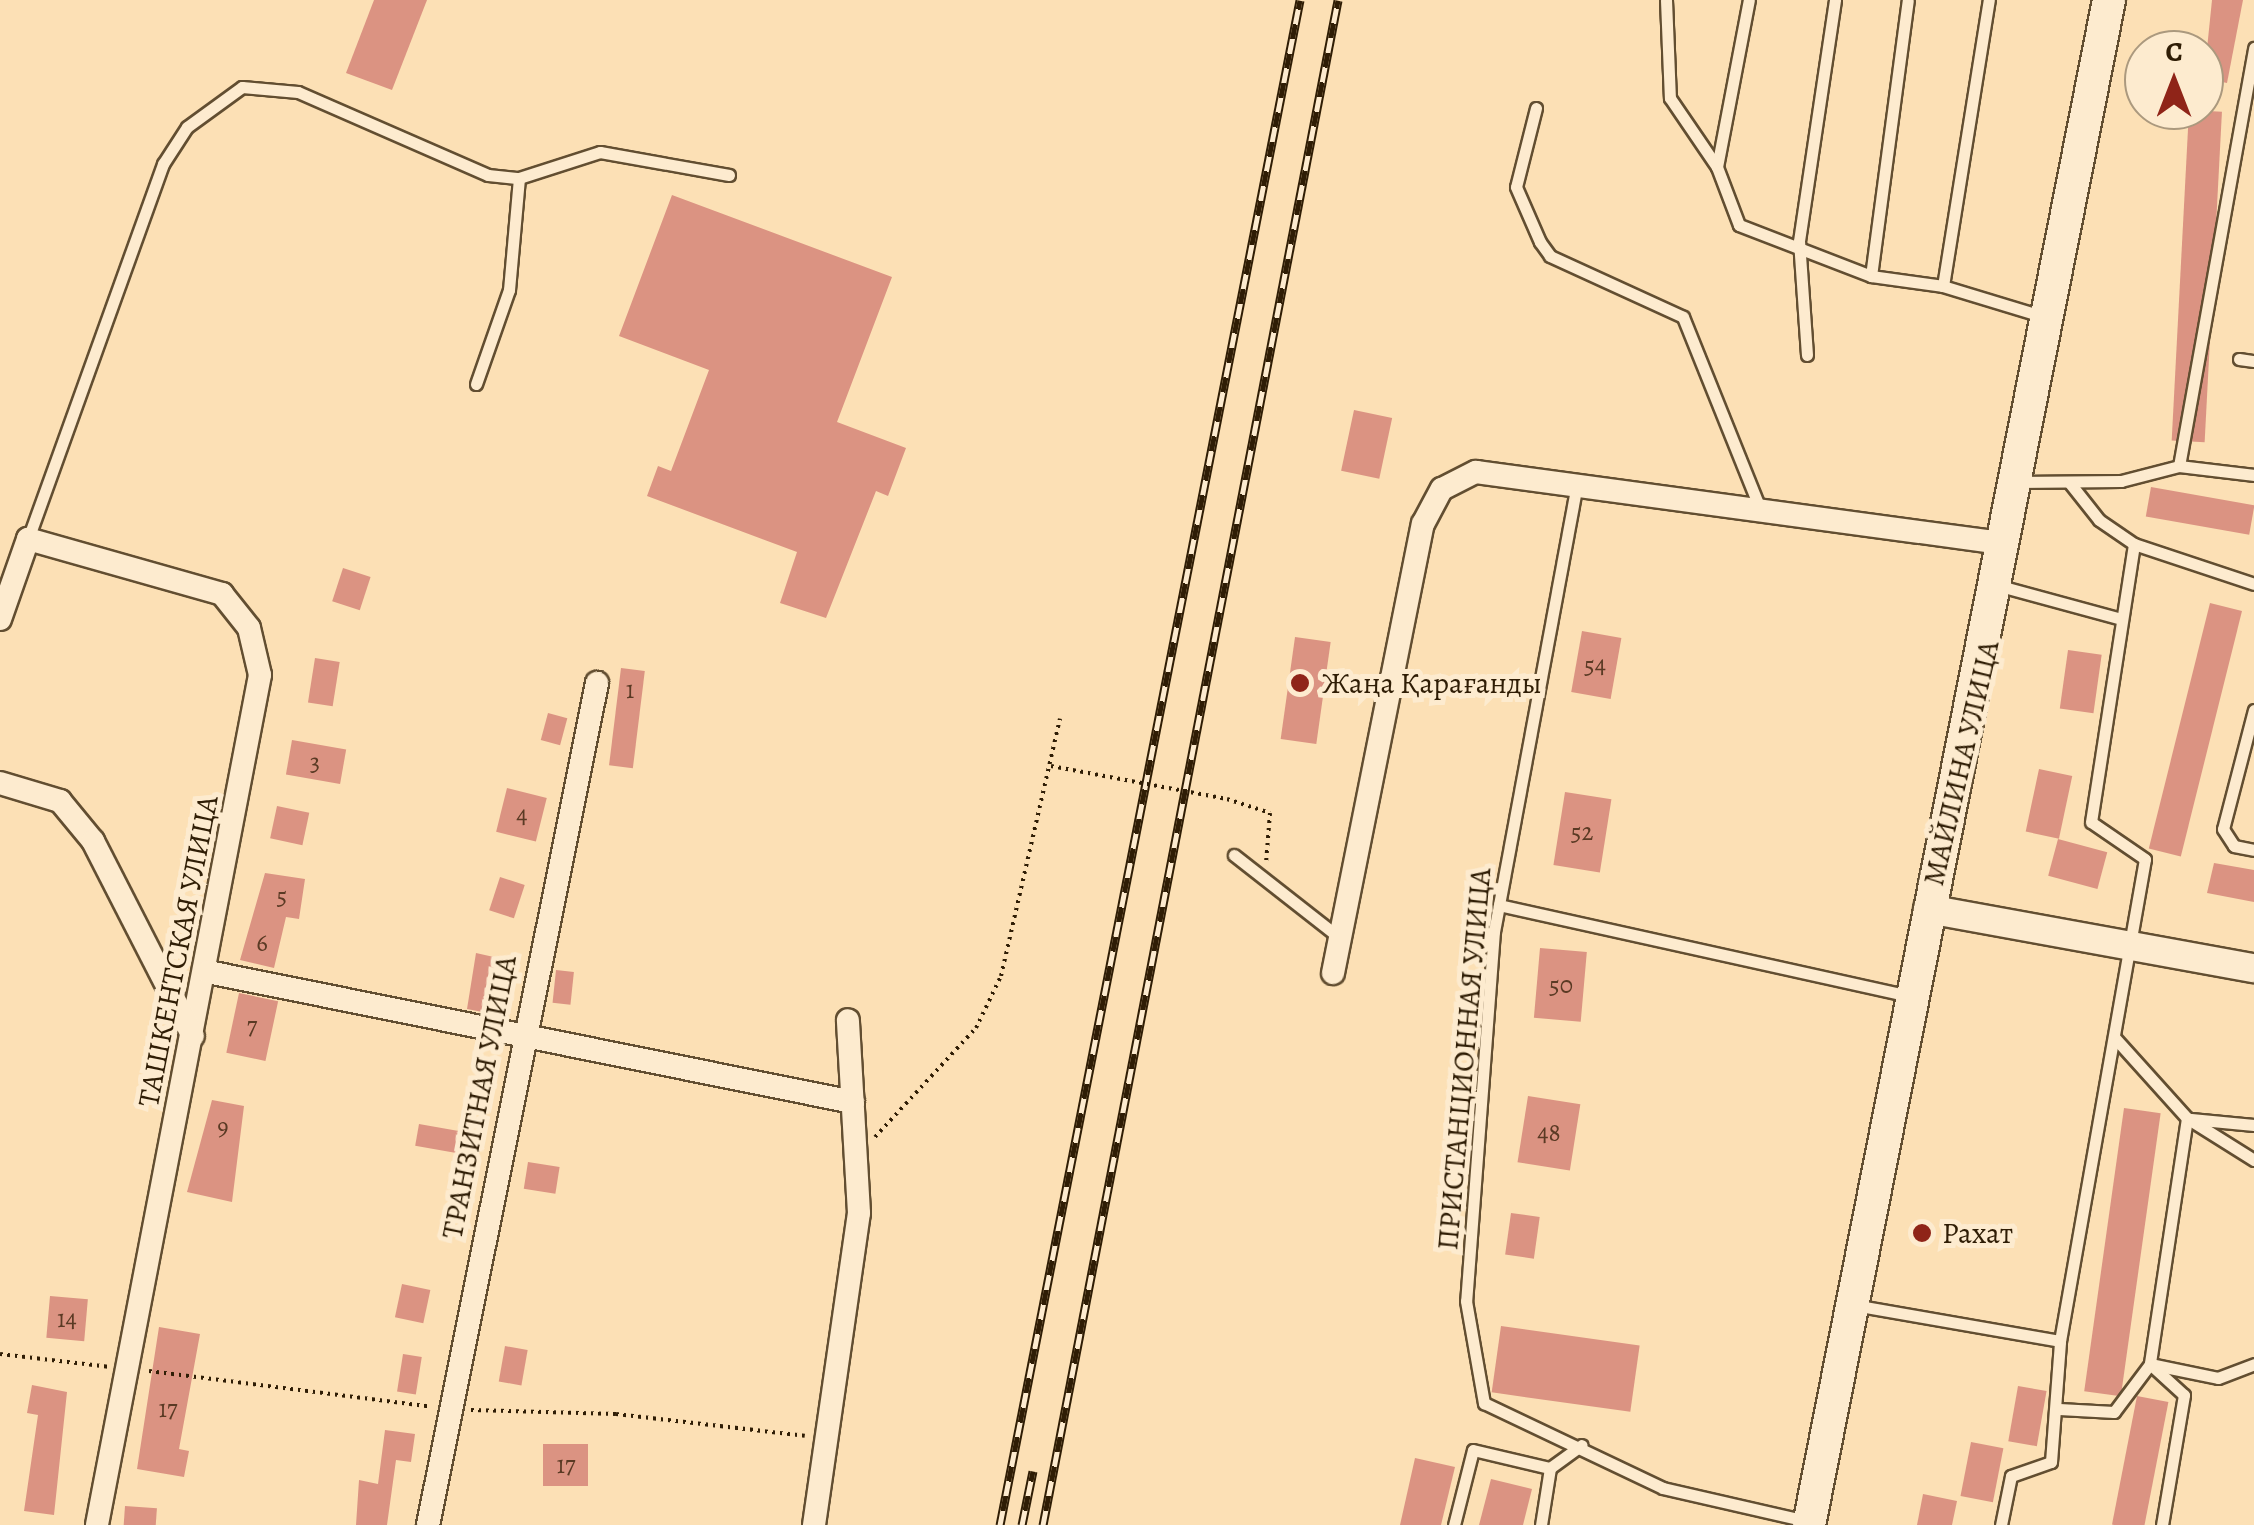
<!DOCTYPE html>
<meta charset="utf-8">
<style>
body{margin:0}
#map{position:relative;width:2254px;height:1525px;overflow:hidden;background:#fce0b5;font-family:Alegreya,serif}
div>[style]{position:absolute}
.building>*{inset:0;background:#db9382;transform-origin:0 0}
.path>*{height:4px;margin-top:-2px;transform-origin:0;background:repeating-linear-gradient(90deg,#2f1d05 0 2.5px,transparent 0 7.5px)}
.roads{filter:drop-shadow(2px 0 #624e31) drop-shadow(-2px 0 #624e31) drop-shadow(0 2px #624e31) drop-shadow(0 -2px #624e31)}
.service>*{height:11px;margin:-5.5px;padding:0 5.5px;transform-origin:5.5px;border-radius:5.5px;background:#fdebcf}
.minor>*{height:22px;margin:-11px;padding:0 11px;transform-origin:11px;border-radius:11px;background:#fdebcf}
.tertiary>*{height:28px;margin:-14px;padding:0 14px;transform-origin:14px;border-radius:14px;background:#fdebcf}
.secondary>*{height:32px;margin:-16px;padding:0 16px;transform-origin:16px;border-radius:16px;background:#fdebcf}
.rail>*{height:9px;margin-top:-4.5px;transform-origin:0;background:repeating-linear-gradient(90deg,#fdebcf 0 15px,#2f1d05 0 30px);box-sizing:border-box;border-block:2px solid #2f1d05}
.path-bridge>*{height:4px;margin-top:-2px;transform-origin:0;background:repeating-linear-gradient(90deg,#2f1d05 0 2.5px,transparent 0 7.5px)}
.dots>*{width:28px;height:28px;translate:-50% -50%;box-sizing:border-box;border:5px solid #fdebcf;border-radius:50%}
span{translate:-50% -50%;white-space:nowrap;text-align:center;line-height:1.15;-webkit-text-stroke:10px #fdebcf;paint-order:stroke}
.number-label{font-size:25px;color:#5a3a24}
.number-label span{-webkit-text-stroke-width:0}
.poi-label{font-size:30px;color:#2f1d05}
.left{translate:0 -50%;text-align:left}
.street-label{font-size:30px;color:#2f1d05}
.north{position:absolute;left:2124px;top:30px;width:100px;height:100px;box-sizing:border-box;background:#fdebcf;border:2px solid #ab997e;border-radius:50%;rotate:0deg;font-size:28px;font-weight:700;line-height:40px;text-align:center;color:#2f1d05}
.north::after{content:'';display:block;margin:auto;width:35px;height:45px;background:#8f2418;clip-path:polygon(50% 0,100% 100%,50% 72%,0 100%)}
</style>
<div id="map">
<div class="building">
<div style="clip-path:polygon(374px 0,427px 0,392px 90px,346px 73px)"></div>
<div style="clip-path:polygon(2212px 0,2243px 0,2227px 83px,2204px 78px)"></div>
<div style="left:2189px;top:110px;width:33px;height:331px;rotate:3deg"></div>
<div style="clip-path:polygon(672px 195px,892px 277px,837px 422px,906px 448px,888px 496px,876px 491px,826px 618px,780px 603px,797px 552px,647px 496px,658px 466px,671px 471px,709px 370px,619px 336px)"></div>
<div style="left:1354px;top:410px;width:39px;height:62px;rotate:12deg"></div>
<div style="left:2151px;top:487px;width:105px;height:30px;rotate:10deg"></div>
<div style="left:343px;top:568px;width:29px;height:35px;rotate:18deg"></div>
<div style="left:2210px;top:603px;width:33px;height:253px;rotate:14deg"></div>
<div style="left:1582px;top:631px;width:40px;height:62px;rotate:10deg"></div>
<div style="left:1295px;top:637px;width:36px;height:103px;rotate:8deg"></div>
<div style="left:2068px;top:650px;width:34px;height:59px;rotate:8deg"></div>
<div style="left:315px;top:658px;width:25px;height:45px;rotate:9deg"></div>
<div style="left:621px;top:668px;width:24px;height:98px;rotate:7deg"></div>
<div style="left:548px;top:713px;width:20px;height:28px;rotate:15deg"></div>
<div style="left:292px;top:740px;width:55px;height:35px;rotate:10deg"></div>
<div style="left:2039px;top:769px;width:34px;height:64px;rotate:12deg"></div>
<div style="left:507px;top:788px;width:41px;height:45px;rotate:14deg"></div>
<div style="left:1565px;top:792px;width:47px;height:74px;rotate:9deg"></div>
<div style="left:277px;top:806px;width:33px;height:33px;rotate:12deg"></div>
<div style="left:2058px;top:839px;width:51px;height:38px;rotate:15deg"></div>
<div style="clip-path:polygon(2214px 863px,2254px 870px,2254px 902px,2207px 893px)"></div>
<div style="clip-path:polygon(265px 873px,305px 879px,299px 919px,286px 917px,274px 968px,240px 960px)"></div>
<div style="left:500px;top:877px;width:26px;height:35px;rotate:18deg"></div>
<div style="left:1540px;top:948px;width:47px;height:70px;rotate:5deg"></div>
<div style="clip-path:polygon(476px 953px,507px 960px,493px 1014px,467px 1009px)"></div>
<div style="left:556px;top:970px;width:18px;height:33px;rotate:6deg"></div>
<div style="left:239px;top:993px;width:40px;height:61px;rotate:12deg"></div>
<div style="left:1528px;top:1096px;width:53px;height:67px;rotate:9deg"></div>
<div style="clip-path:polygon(212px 1100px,244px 1106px,232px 1202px,187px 1192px)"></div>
<div style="left:2124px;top:1108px;width:37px;height:286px;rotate:8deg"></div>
<div style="left:419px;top:1124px;width:46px;height:22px;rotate:10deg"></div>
<div style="left:528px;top:1162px;width:32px;height:27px;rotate:9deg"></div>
<div style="left:1511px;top:1213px;width:29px;height:42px;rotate:8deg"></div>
<div style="left:402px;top:1284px;width:29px;height:34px;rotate:12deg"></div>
<div style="left:50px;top:1296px;width:38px;height:42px;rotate:5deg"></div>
<div style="left:1501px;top:1326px;width:140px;height:67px;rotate:8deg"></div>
<div style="clip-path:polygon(159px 1327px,200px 1334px,179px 1449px,189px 1451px,184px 1477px,137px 1469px)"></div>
<div style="left:505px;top:1346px;width:23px;height:36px;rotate:10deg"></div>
<div style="left:403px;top:1354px;width:19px;height:38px;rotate:9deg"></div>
<div style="clip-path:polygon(32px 1385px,67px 1392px,54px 1515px,24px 1511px,38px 1415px,27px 1413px)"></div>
<div style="left:2018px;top:1386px;width:29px;height:56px;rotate:10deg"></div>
<div style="left:2137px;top:1396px;width:32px;height:131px;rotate:11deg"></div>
<div style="clip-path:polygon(385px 1430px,415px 1434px,411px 1462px,396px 1460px,387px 1525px,356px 1525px,359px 1480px,378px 1484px)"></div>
<div style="left:1971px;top:1442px;width:33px;height:55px;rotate:11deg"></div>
<div style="left:588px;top:1444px;width:42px;height:45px;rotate:90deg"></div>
<div style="clip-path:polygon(1415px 1458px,1455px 1467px,1441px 1525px,1400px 1525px)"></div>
<div style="clip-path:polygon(1491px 1479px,1532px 1489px,1523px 1525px,1479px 1525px)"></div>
<div style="clip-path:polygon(1923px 1494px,1957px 1501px,1952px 1525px,1917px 1525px)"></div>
<div style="left:125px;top:1506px;width:32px;height:19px;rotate:4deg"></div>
</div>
<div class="path">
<div style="left:1227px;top:799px;width:45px;rotate:18deg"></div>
<div style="left:1270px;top:813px;width:50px;rotate:94.6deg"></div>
<div style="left:875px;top:1137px;width:149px;rotate:-47.2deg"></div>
<div style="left:976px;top:1028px;width:58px;rotate:-64.3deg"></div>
<div style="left:1001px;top:976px;width:264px;rotate:-77.1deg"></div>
<div style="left:0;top:1354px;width:111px;rotate:6.7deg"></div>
<div style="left:149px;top:1371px;width:285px;rotate:7.2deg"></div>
<div style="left:471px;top:1410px;width:145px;rotate:1.6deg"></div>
<div style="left:616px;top:1414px;width:190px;rotate:6.6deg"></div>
</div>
<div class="roads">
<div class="service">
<div style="left:1666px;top:0;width:98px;rotate:87.7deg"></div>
<div style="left:1670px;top:98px;width:83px;rotate:55.7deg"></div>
<div style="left:1717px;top:167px;width:62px;rotate:69.2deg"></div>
<div style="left:1739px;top:225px;width:142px;rotate:21.1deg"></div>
<div style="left:1871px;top:276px;width:73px;rotate:7.9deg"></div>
<div style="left:1943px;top:286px;width:107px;rotate:16.9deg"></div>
<div style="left:1536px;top:108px;width:81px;rotate:104.2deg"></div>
<div style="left:1516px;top:187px;width:60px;rotate:66.4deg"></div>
<div style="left:1540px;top:242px;width:17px;rotate:54deg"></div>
<div style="left:1550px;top:256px;width:146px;rotate:24.6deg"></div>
<div style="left:1683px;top:317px;width:207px;rotate:68.1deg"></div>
<div style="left:1717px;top:167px;width:170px;rotate:-79.2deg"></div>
<div style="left:1871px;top:276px;width:278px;rotate:-82.4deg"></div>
<div style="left:1943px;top:286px;width:290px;rotate:-80.9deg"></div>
<div style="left:1807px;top:355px;width:114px;rotate:-94deg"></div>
<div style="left:1799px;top:241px;width:244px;rotate:-81.5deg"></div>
<div style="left:2239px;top:359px;width:15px;rotate:8deg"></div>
<div style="left:476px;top:384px;width:100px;rotate:-70.7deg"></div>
<div style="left:509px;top:290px;width:112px;rotate:-84.9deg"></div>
<div style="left:2179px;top:466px;width:425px;rotate:-79.8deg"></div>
<div style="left:2016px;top:482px;width:105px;rotate:-0.5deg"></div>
<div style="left:2121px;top:481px;width:60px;rotate:-14.5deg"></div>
<div style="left:2179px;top:466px;width:76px;rotate:6.8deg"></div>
<div style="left:2069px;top:482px;width:48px;rotate:51.7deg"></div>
<div style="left:2099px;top:520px;width:42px;rotate:34.4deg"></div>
<div style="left:2134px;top:544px;width:126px;rotate:18.4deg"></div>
<div style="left:1577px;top:484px;width:455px;rotate:100.5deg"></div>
<div style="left:1494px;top:931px;width:371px;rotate:94.3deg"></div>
<div style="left:1466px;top:1301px;width:104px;rotate:80deg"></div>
<div style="left:1484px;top:1403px;width:198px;rotate:25.4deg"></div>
<div style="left:1663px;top:1488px;width:148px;rotate:12.9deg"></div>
<div style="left:28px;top:539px;width:399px;rotate:-70.2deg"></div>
<div style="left:163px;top:164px;width:44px;rotate:-57deg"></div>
<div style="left:187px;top:127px;width:68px;rotate:-36deg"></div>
<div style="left:242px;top:87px;width:56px;rotate:5.1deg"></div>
<div style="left:298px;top:92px;width:207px;rotate:23.6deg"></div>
<div style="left:488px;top:175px;width:31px;rotate:6deg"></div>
<div style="left:519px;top:178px;width:85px;rotate:-17.8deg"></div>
<div style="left:600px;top:152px;width:131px;rotate:10.1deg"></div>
<div style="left:2000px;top:586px;width:122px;rotate:15.2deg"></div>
<div style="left:2254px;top:710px;width:123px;rotate:104.6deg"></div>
<div style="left:2223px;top:829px;width:20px;rotate:57deg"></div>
<div style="left:2234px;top:846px;width:20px;rotate:11deg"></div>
<div style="left:1234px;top:855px;width:135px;rotate:38.1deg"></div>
<div style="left:1499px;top:905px;width:419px;rotate:12.5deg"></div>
<div style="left:2114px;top:1037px;width:109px;rotate:48deg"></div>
<div style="left:2187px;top:1118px;width:249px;rotate:98.6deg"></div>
<div style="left:2150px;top:1364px;width:46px;rotate:42.4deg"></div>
<div style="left:2184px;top:1395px;width:132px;rotate:99.6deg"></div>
<div style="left:2187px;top:1118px;width:79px;rotate:32.1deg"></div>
<div style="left:2191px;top:1119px;width:63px;rotate:5.4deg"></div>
<div style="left:1854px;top:1305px;width:209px;rotate:9.9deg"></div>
<div style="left:2060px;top:1341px;width:489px;rotate:-80deg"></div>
<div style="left:2145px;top:859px;width:65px;rotate:-145.6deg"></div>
<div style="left:2091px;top:822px;width:281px;rotate:-81.2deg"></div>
<div style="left:2059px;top:1409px;width:55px;rotate:3.1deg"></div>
<div style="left:2114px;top:1412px;width:60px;rotate:-53.1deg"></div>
<div style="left:2150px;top:1364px;width:69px;rotate:11.6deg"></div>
<div style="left:2218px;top:1378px;width:39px;rotate:-21deg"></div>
<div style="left:1454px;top:1525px;width:77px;rotate:-75.8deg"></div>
<div style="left:1473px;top:1450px;width:79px;rotate:13.2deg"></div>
<div style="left:1541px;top:1525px;width:58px;rotate:-81deg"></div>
<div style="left:1550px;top:1468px;width:39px;rotate:-36deg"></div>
<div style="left:2001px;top:1525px;width:50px;rotate:-78.5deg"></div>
<div style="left:2011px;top:1476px;width:42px;rotate:-19.3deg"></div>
<div style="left:2051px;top:1462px;width:121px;rotate:-85.7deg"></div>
</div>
<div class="minor">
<div style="left:0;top:619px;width:85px;rotate:-70.7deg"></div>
<div style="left:28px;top:539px;width:202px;rotate:15.8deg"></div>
<div style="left:222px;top:594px;width:43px;rotate:51.5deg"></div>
<div style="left:249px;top:628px;width:48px;rotate:76.8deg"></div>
<div style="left:260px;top:675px;width:865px;rotate:100.86deg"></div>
<div style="left:0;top:783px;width:63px;rotate:16.7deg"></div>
<div style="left:60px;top:801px;width:52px;rotate:50.5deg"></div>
<div style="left:93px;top:841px;width:219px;rotate:62.9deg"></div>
<div style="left:208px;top:972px;width:658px;rotate:11.4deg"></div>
<div style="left:1333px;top:973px;width:458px;rotate:-78.7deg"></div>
<div style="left:1423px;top:524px;width:40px;rotate:-62deg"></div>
<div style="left:1442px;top:489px;width:38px;rotate:-27deg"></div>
<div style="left:1476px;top:472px;width:530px;rotate:7.7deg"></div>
<div style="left:428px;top:1525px;width:859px;rotate:-78.65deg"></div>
<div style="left:814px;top:1525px;width:315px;rotate:-81.8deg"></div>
<div style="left:859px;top:1213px;width:193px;rotate:-93.3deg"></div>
</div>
<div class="tertiary">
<div style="left:1928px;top:909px;width:331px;rotate:10.3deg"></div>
</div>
<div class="secondary">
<div style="left:1809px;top:1525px;width:1554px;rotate:-78.87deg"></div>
</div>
</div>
<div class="rail">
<div style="left:1000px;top:1525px;width:1554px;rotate:-78.87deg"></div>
<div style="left:1022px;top:1525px;width:55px;rotate:-78.5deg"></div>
<div style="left:1043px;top:1525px;width:1553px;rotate:-79.05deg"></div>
</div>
<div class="path-bridge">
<div style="left:1051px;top:766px;width:179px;rotate:10.6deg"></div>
</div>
<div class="dots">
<div style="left:1300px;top:683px;background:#8f2418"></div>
<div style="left:1922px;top:1233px;background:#8f2418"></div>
</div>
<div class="number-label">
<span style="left:1595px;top:665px">54</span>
<span style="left:630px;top:690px">1</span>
<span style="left:315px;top:762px">3</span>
<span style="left:522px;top:815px">4</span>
<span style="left:1582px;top:832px">52</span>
<span style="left:282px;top:896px">5</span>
<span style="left:262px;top:943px">6</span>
<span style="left:1561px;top:985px">50</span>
<span style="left:252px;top:1026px">7</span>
<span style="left:223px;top:1127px">9</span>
<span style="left:1549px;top:1133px">48</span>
<span style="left:67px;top:1319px">14</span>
<span style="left:168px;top:1409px">17</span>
<span style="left:566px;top:1465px">17</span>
</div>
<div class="poi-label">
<span class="left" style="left:1322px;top:683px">Жаңа Қарағанды</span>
<span class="left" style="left:1942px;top:1233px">Рахат</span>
</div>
<div class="street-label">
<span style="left:1961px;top:763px;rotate:-77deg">МАЙЛИНА УЛИЦА</span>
<span style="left:178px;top:951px;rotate:-79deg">ТАШКЕНТСКАЯ УЛИЦА</span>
<span style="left:1464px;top:1059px;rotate:-85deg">ПРИСТАНЦИОННАЯ УЛИЦА</span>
<span style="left:479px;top:1097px;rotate:-79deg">ТРАНЗИТНАЯ УЛИЦА</span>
</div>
<div class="north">С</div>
</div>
